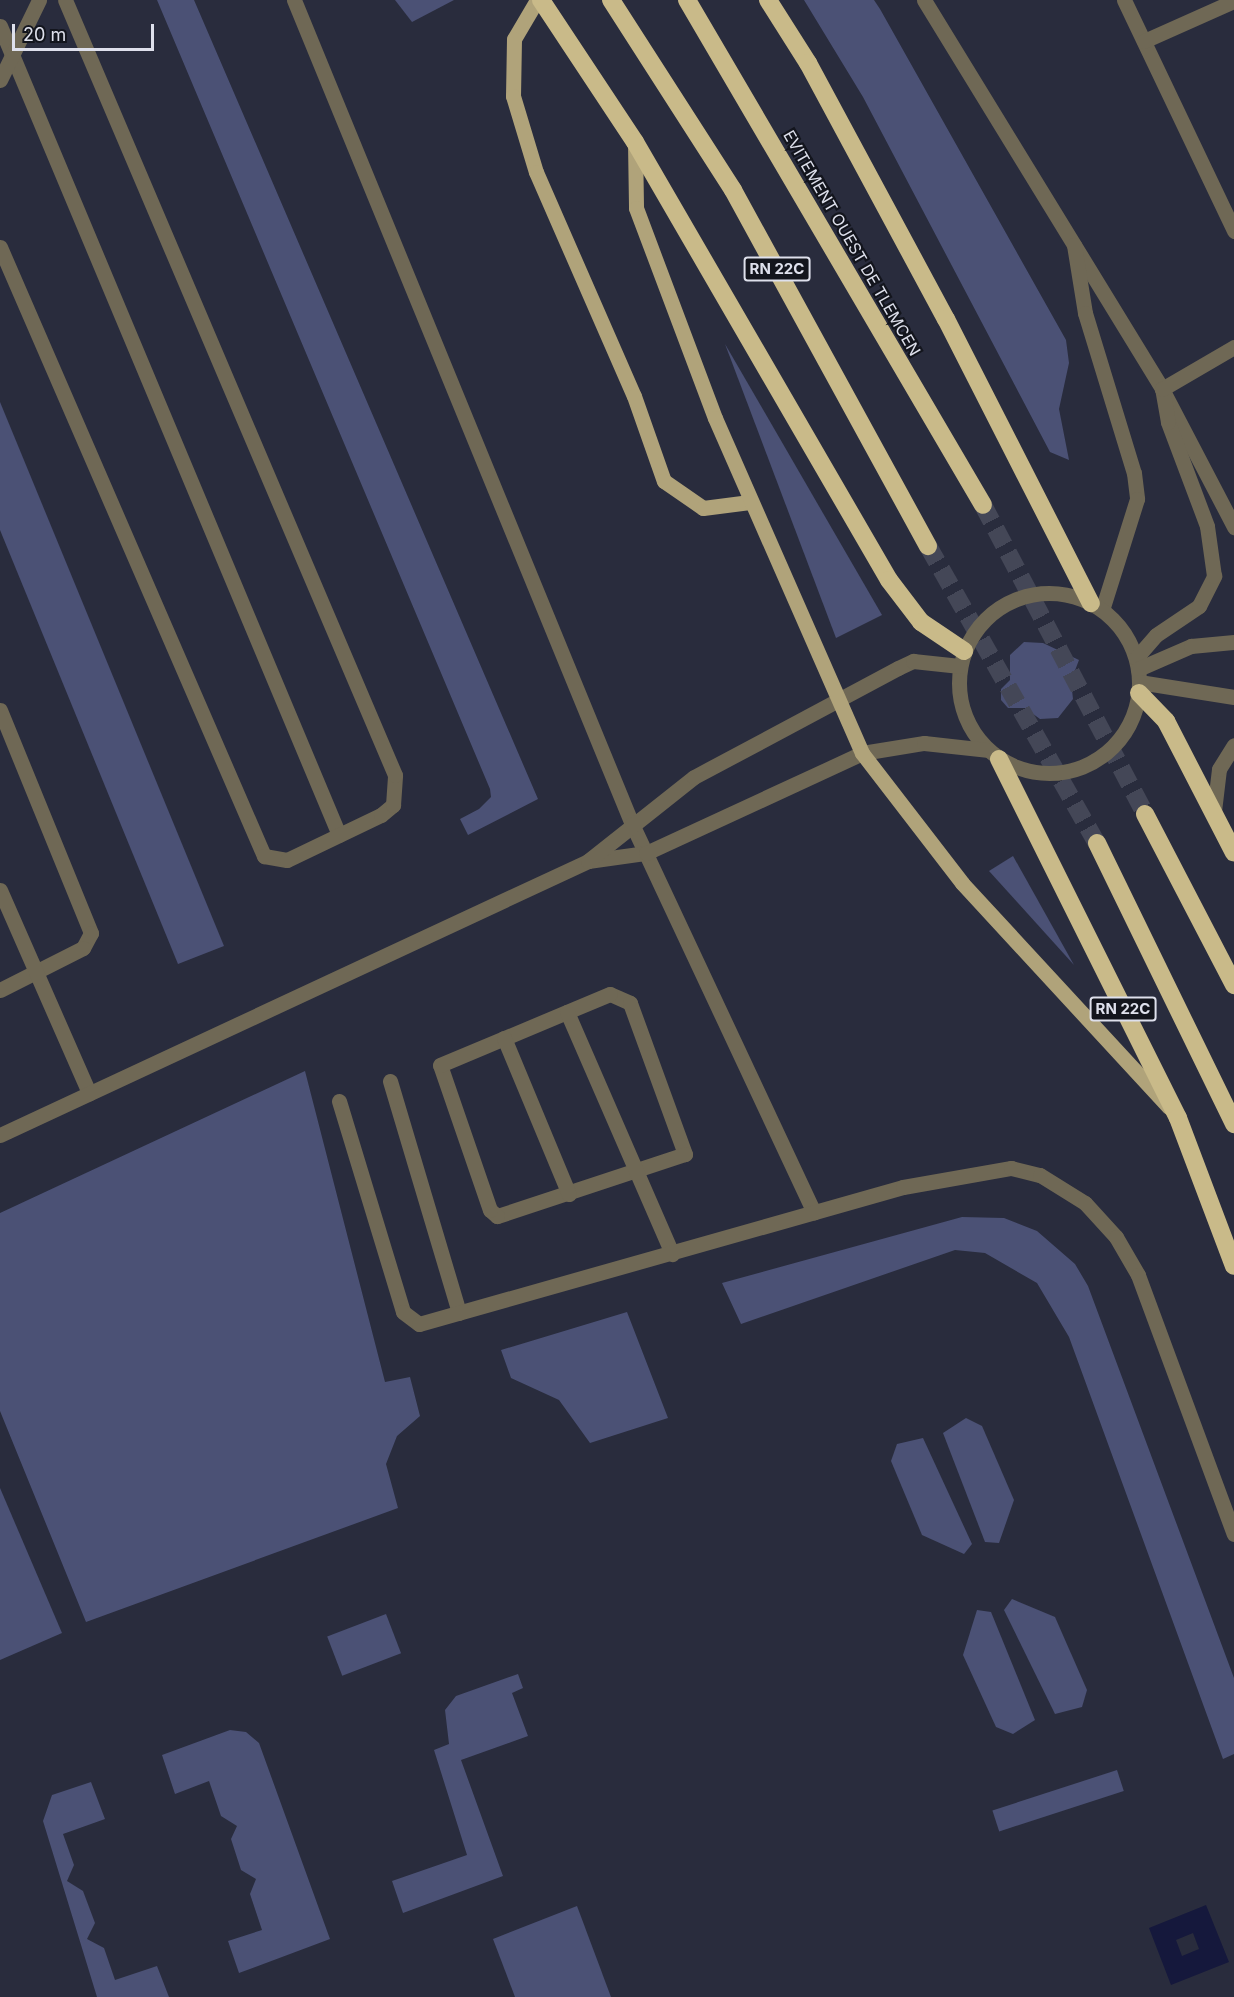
<!DOCTYPE html>
<style>
body{margin:0}
#map{position:relative;width:1234px;height:1997px;overflow:hidden;background:#292c3d;font-family:Inter,sans-serif}
div>[style]{position:absolute}
.green>*{inset:0;background:#4b5175;transform-origin:0 0}
.water>*{inset:0;background:#15183c}
.highway-tunnel>*{height:18px;margin-top:-9px;transform-origin:0;background:repeating-linear-gradient(90deg,#444757 0 18px,transparent 0 27px)}
.minor>*{height:15px;margin:-7.5px;padding:0 7.5px;transform-origin:7.5px;border-radius:7.5px;background:#6f6855}
.minor>.ring{margin:-7.5px;padding:0;box-sizing:content-box;background:none;border:15px solid #6f6855;border-radius:50%}
.major>*{height:15px;margin:-7.5px;padding:0 7.5px;transform-origin:7.5px;border-radius:7.5px;background:#b0a37a}
.highway>*{height:18px;margin:-9px;padding:0 9px;transform-origin:9px;border-radius:9px;background:#c9ba89}
span{translate:-50% -50%;white-space:nowrap;text-align:center;line-height:1.15;-webkit-text-stroke:4.5px #13151d;paint-order:stroke}
.shield-label span{padding:2px 4px;background:#13151d;border:2px solid;border-radius:4px;-webkit-text-stroke-width:0}
.shield-label{font-size:15px;color:#dee0ec;font-weight:700}
.street-label{font-size:16px;color:#dee0ec}
.scale{position:absolute;left:12px;top:24px;width:142px;height:27px;box-sizing:border-box;border:3px solid #dee0ec;border-top:0;padding-left:8px;font-size:18px;line-height:21px;white-space:nowrap;color:#dee0ec;-webkit-text-stroke:4px #13151d;paint-order:stroke}
</style>
<div id="map">
<div class="green">
<div style="clip-path:polygon(157px 0,194px 0,538px 799px,468px 835px,460px 819px,479px 809px,491px 797px,490px 789px)"></div>
<div style="clip-path:polygon(395px 0,454px 0,412px 22px)"></div>
<div style="clip-path:polygon(804px 0,874px 0,880px 9px,1066px 340px,1069px 363px,1059px 409px,1069px 460px,1050px 452px,863px 97px)"></div>
<div style="clip-path:polygon(725px 344px,882px 615px,836px 638px)"></div>
<div style="clip-path:polygon(0 402px,224px 946px,178px 964px,0 530px)"></div>
<div style="clip-path:polygon(1024px 642px,1043px 643px,1079px 660px,1071px 681px,1073px 699px,1058px 718px,1040px 719px,1025px 708px,1008px 708px,1001px 700px,1001px 689px,1010px 680px,1010px 655px)"></div>
<div style="clip-path:polygon(1013px 856px,1074px 965px,989px 871px)"></div>
<div style="clip-path:polygon(305px 1071px,385px 1382px,410px 1377px,420px 1416px,397px 1436px,386px 1464px,398px 1508px,86px 1622px,0 1411px,0 1213px)"></div>
<div style="clip-path:polygon(962px 1217px,1004px 1218px,1037px 1231px,1075px 1264px,1088px 1286px,1234px 1678px,1234px 1754px,1223px 1759px,1069px 1337px,1037px 1283px,985px 1253px,955px 1250px,741px 1324px,722px 1283px)"></div>
<div style="clip-path:polygon(627px 1312px,668px 1418px,590px 1443px,559px 1400px,511px 1378px,501px 1350px)"></div>
<div style="clip-path:polygon(966px 1418px,982px 1426px,1014px 1500px,999px 1543px,985px 1542px,943px 1433px)"></div>
<div style="clip-path:polygon(923px 1438px,972px 1544px,964px 1554px,922px 1535px,891px 1461px,897px 1444px)"></div>
<div style="clip-path:polygon(0 1488px,62px 1633px,0 1660px)"></div>
<div style="clip-path:polygon(1012px 1599px,1055px 1617px,1087px 1690px,1082px 1707px,1055px 1714px,1004px 1610px)"></div>
<div style="clip-path:polygon(977px 1610px,991px 1612px,1035px 1720px,1013px 1734px,996px 1727px,963px 1655px)"></div>
<div style="left:386px;top:1614px;width:42px;height:63px;rotate:69deg"></div>
<div style="clip-path:polygon(518px 1674px,523px 1688px,512px 1693px,528px 1736px,461px 1760px,503px 1876px,403px 1913px,392px 1881px,467px 1855px,434px 1750px,449px 1744px,445px 1710px,456px 1696px)"></div>
<div style="clip-path:polygon(230px 1730px,246px 1732px,259px 1743px,330px 1939px,239px 1973px,228px 1941px,262px 1930px,250px 1894px,256px 1879px,241px 1870px,231px 1839px,237px 1826px,221px 1816px,209px 1781px,175px 1794px,162px 1755px)"></div>
<div style="left:1117px;top:1770px;width:22px;height:131px;rotate:72deg"></div>
<div style="clip-path:polygon(91px 1782px,105px 1819px,63px 1834px,74px 1865px,67px 1881px,83px 1891px,95px 1923px,87px 1939px,104px 1948px,115px 1980px,157px 1966px,169px 1997px,97px 1997px,43px 1821px,52px 1795px)"></div>
<div style="clip-path:polygon(577px 1906px,611px 1997px,515px 1997px,493px 1939px)"></div>
</div>
<div class="water">
<div style="clip-path:polygon(evenodd,1206px 1905px,1229px 1962px,1171px 1985px,1149px 1928px,1206px 1905px,1193px 1933px,1199px 1949px,1182px 1956px,1176px 1940px,1193px 1933px)"></div>
</div>
<div class="highway-tunnel">
<div style="left:983px;top:505px;width:349px;rotate:62.3deg"></div>
<div style="left:928px;top:546px;width:342px;rotate:60.4deg"></div>
</div>
<div class="minor">
<div style="left:294px;top:0;width:891px;rotate:67.7deg"></div>
<div style="left:632px;top:824px;width:429px;rotate:64.9deg"></div>
<div style="left:924px;top:0;width:456px;rotate:58.5deg"></div>
<div style="left:1162px;top:389px;width:156px;rotate:62.4deg"></div>
<div style="left:1124px;top:0;width:256px;rotate:64.5deg"></div>
<div style="left:0;top:26px;width:877px;rotate:67.26deg"></div>
<div style="left:1144px;top:41px;width:98px;rotate:-24deg"></div>
<div style="left:0;top:80px;width:89px;rotate:-64deg"></div>
<div style="left:1074px;top:245px;width:69px;rotate:80.8deg"></div>
<div style="left:1085px;top:313px;width:167px;rotate:73deg"></div>
<div style="left:1134px;top:473px;width:26px;rotate:83deg"></div>
<div style="left:1137px;top:499px;width:116px;rotate:107.5deg"></div>
<div style="left:0;top:247px;width:664px;rotate:66.56deg"></div>
<div style="left:264px;top:856px;width:23px;rotate:10deg"></div>
<div style="left:287px;top:860px;width:104px;rotate:-25.6deg"></div>
<div style="left:381px;top:815px;width:16px;rotate:-40deg"></div>
<div style="left:393px;top:805px;width:30px;rotate:-86deg"></div>
<div style="left:395px;top:775px;width:842px;rotate:-113.06deg"></div>
<div class="ring" style="left:959px;top:593px;width:165px;height:165px"></div>
<div style="left:1136px;top:658px;width:30px;rotate:-49deg"></div>
<div style="left:1156px;top:635px;width:52px;rotate:-34deg"></div>
<div style="left:1199px;top:606px;width:34px;rotate:-63deg"></div>
<div style="left:1214px;top:576px;width:50px;rotate:-98deg"></div>
<div style="left:1207px;top:526px;width:111px;rotate:-110.6deg"></div>
<div style="left:1168px;top:422px;width:34px;rotate:-100deg"></div>
<div style="left:1162px;top:389px;width:83px;rotate:-30.3deg"></div>
<div style="left:1138px;top:669px;width:58px;rotate:-23.5deg"></div>
<div style="left:1191px;top:646px;width:43px;rotate:-5.3deg"></div>
<div style="left:1139px;top:682px;width:96px;rotate:9deg"></div>
<div style="left:0;top:710px;width:241px;rotate:67.8deg"></div>
<div style="left:91px;top:933px;width:17px;rotate:118deg"></div>
<div style="left:83px;top:948px;width:93px;rotate:153.2deg"></div>
<div style="left:1214px;top:811px;width:42px;rotate:-83.2deg"></div>
<div style="left:1219px;top:769px;width:28px;rotate:-58deg"></div>
<div style="left:588px;top:861px;width:59px;rotate:-7.9deg"></div>
<div style="left:646px;top:853px;width:238px;rotate:-24.8deg"></div>
<div style="left:862px;top:753px;width:63px;rotate:-9.2deg"></div>
<div style="left:924px;top:743px;width:63px;rotate:6.3deg"></div>
<div style="left:0;top:890px;width:222px;rotate:66.3deg"></div>
<div style="left:610px;top:994px;width:22px;rotate:24deg"></div>
<div style="left:630px;top:1003px;width:161px;rotate:70deg"></div>
<div style="left:685px;top:1154px;width:198px;rotate:161.7deg"></div>
<div style="left:497px;top:1216px;width:9px;rotate:-139deg"></div>
<div style="left:490px;top:1210px;width:153px;rotate:-109deg"></div>
<div style="left:440px;top:1065px;width:184px;rotate:-22.7deg"></div>
<div style="left:567px;top:1012px;width:264px;rotate:66.5deg"></div>
<div style="left:504px;top:1038px;width:169px;rotate:67.4deg"></div>
<div style="left:390px;top:1081px;width:242px;rotate:73.4deg"></div>
<div style="left:339px;top:1101px;width:220px;rotate:73.1deg"></div>
<div style="left:403px;top:1312px;width:20px;rotate:37deg"></div>
<div style="left:419px;top:1324px;width:503px;rotate:-15.8deg"></div>
<div style="left:903px;top:1187px;width:110px;rotate:-10deg"></div>
<div style="left:1011px;top:1168px;width:30px;rotate:14deg"></div>
<div style="left:1040px;top:1175px;width:53px;rotate:31.9deg"></div>
<div style="left:1085px;top:1203px;width:46px;rotate:47.6deg"></div>
<div style="left:1116px;top:1237px;width:44px;rotate:59.9deg"></div>
<div style="left:1138px;top:1275px;width:276px;rotate:69.7deg"></div>
<div style="left:0;top:1135px;width:649px;rotate:-24.98deg"></div>
<div style="left:588px;top:861px;width:135px;rotate:-38.4deg"></div>
<div style="left:694px;top:777px;width:231px;rotate:-28.1deg"></div>
<div style="left:898px;top:668px;width:17px;rotate:-25deg"></div>
<div style="left:913px;top:661px;width:47px;rotate:6.1deg"></div>
</div>
<div class="major">
<div style="left:537px;top:0;width:45px;rotate:120.5deg"></div>
<div style="left:514px;top:39px;width:57px;rotate:91deg"></div>
<div style="left:513px;top:96px;width:79px;rotate:73.2deg"></div>
<div style="left:536px;top:172px;width:244px;rotate:66.4deg"></div>
<div style="left:634px;top:396px;width:90px;rotate:70.6deg"></div>
<div style="left:664px;top:481px;width:47px;rotate:34.7deg"></div>
<div style="left:703px;top:508px;width:47px;rotate:-7.3deg"></div>
<div style="left:635px;top:142px;width:66px;rotate:89.1deg"></div>
<div style="left:636px;top:208px;width:224px;rotate:69.4deg"></div>
<div style="left:715px;top:418px;width:366px;rotate:66.3deg"></div>
<div style="left:862px;top:753px;width:164px;rotate:52.4deg"></div>
<div style="left:962px;top:883px;width:305px;rotate:47.3deg"></div>
</div>
<div class="highway">
<div style="left:541px;top:0;width:170px;rotate:56.5deg"></div>
<div style="left:635px;top:142px;width:506px;rotate:59.89deg"></div>
<div style="left:889px;top:580px;width:53px;rotate:52.7deg"></div>
<div style="left:921px;top:622px;width:52px;rotate:34deg"></div>
<div style="left:611px;top:0;width:226px;rotate:57.3deg"></div>
<div style="left:733px;top:190px;width:406px;rotate:61.3deg"></div>
<div style="left:687px;top:0;width:585px;rotate:59.62deg"></div>
<div style="left:768px;top:0;width:75px;rotate:57.6deg"></div>
<div style="left:808px;top:63px;width:291px;rotate:61.7deg"></div>
<div style="left:946px;top:319px;width:319px;rotate:63deg"></div>
<div style="left:1139px;top:693px;width:39px;rotate:46deg"></div>
<div style="left:1166px;top:721px;width:148px;rotate:62.7deg"></div>
<div style="left:999px;top:759px;width:401px;rotate:63.5deg"></div>
<div style="left:1178px;top:1118px;width:158px;rotate:69.3deg"></div>
<div style="left:1145px;top:814px;width:193px;rotate:62.5deg"></div>
<div style="left:1097px;top:843px;width:313px;rotate:64deg"></div>
</div>
<div class="shield-label">
<span style="left:777px;top:269px">RN 22C</span>
<span style="left:1123px;top:1009px">RN 22C</span>
</div>
<div class="street-label">
<span style="left:852px;top:243px;rotate:60deg">EVITEMENT OUEST DE TLEMCEN</span>
</div>
<div class="scale">20 m</div>
</div>
